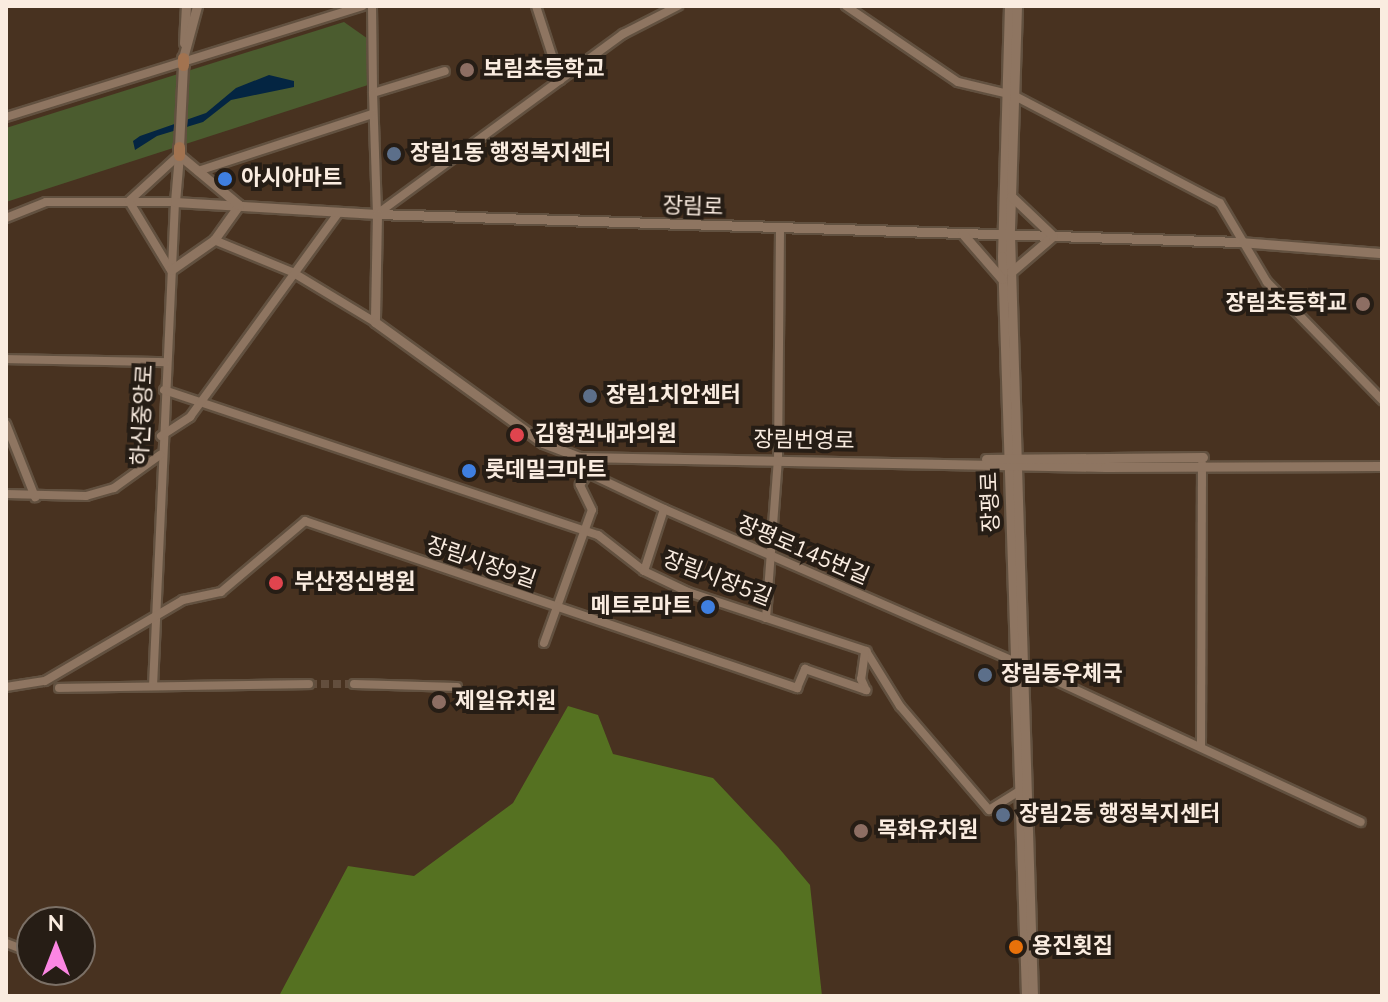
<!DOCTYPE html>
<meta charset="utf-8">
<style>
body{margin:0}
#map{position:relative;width:1388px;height:1002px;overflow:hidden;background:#483220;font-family:"Nunito Sans","Noto Sans KR",sans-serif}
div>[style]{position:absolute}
.green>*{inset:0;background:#4b5c2f}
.forest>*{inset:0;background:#557121}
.water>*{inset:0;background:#042542}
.minor-tunnel>*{height:8px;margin-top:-4px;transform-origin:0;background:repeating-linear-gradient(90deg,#634e3d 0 8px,transparent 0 12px)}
.roads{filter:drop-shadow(2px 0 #625140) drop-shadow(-2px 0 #625140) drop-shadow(0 2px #625140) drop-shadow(0 -2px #625140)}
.minor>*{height:8px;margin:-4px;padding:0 4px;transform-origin:4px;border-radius:4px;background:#8e7561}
.tertiary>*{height:9px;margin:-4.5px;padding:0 4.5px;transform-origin:4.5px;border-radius:4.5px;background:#8e7561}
.secondary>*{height:11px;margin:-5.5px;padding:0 5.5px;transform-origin:5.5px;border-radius:5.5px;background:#a27350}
.dots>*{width:22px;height:22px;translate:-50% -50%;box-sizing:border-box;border:4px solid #261d15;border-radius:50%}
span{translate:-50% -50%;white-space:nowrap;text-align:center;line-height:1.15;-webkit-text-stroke:8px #261d15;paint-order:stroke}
.poi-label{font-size:22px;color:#faece0;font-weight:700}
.left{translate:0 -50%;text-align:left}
.right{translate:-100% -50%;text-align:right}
.street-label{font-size:22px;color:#faece0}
.frame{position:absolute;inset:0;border:8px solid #faece0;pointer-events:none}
.north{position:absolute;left:16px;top:906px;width:80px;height:80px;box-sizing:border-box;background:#261d15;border:2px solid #7b7066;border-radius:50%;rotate:0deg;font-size:22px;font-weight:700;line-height:32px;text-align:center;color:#faece0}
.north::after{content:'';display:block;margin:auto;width:28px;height:36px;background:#fc86e3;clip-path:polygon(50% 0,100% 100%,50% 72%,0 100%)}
</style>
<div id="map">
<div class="green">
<div style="clip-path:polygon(344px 22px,371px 41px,368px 85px,6px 202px,6px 128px)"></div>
</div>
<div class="forest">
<div style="clip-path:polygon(568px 706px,598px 715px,613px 754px,713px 778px,778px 847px,810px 885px,822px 996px,279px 996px,348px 866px,414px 876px,513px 803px)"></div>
</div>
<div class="water">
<div style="clip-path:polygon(269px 75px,294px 81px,294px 87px,231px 100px,203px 122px,157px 136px,135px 150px,133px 141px,140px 136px,206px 113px,236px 88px)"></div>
</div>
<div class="minor-tunnel">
<div style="left:309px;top:684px;width:45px"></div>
</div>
<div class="roads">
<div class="minor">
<div style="left:372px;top:6px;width:87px;rotate:89.3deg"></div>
<div style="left:373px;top:93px;width:75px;rotate:-17deg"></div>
<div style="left:536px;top:6px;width:78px;rotate:72deg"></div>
<div style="left:846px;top:6px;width:135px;rotate:34.2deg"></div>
<div style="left:958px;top:82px;width:47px;rotate:13.4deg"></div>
<div style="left:373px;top:93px;width:121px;rotate:88.1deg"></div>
<div style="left:1013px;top:95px;width:233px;rotate:27.6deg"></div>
<div style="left:1220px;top:203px;width:92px;rotate:59.3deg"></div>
<div style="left:1267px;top:282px;width:165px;rotate:45.7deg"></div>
<div style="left:6px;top:117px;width:373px;rotate:-17.3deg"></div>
<div style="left:198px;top:171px;width:183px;rotate:-18.1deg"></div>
<div style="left:377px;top:214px;width:305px;rotate:-36.2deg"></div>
<div style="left:623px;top:34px;width:62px;rotate:-27deg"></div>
<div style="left:6px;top:218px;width:43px;rotate:-21.8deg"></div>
<div style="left:46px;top:202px;width:129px"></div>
<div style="left:175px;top:202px;width:484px;rotate:92.6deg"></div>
<div style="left:214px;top:240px;width:84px;rotate:22.3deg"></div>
<div style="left:292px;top:272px;width:97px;rotate:31.1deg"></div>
<div style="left:170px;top:269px;width:79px;rotate:-121.1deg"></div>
<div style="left:129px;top:201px;width:68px;rotate:-42.6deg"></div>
<div style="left:6px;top:359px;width:160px;rotate:1.1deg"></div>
<div style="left:164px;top:390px;width:458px;rotate:18.5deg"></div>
<div style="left:598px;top:535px;width:58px;rotate:38deg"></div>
<div style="left:644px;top:571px;width:49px;rotate:25.5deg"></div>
<div style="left:688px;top:592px;width:188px;rotate:18.3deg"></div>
<div style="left:866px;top:651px;width:65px;rotate:58.3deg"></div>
<div style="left:900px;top:706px;width:137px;rotate:49.4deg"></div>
<div style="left:989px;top:810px;width:36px;rotate:-32deg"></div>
<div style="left:6px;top:424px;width:79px;rotate:68.3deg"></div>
<div style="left:161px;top:436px;width:35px;rotate:-33deg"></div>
<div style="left:190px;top:417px;width:253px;rotate:-54deg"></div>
<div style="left:580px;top:457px;width:18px;rotate:63deg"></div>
<div style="left:588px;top:473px;width:84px;rotate:25.3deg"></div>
<div style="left:664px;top:509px;width:384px;rotate:23.5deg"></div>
<div style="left:1016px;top:662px;width:380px;rotate:24.9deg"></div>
<div style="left:6px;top:494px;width:80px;rotate:1.4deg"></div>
<div style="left:86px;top:496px;width:29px;rotate:-16deg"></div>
<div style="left:114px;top:488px;width:57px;rotate:-35.7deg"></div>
<div style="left:644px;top:571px;width:65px;rotate:-72.1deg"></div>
<div style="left:766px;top:618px;width:159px;rotate:-85.7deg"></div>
<div style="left:778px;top:459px;width:232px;rotate:-89.5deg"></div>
<div style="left:544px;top:643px;width:141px;rotate:-70.2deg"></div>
<div style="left:592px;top:510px;width:28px;rotate:-116deg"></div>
<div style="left:580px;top:485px;width:14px;rotate:-56deg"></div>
<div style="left:865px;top:652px;width:27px;rotate:98deg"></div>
<div style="left:861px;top:679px;width:12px;rotate:66deg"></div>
<div style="left:354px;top:684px;width:103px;rotate:1.7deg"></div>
<div style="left:6px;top:687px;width:39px;rotate:-9deg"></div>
<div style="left:45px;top:681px;width:160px;rotate:-30.4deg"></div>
<div style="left:183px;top:600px;width:39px;rotate:-12deg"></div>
<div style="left:221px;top:592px;width:110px;rotate:-40.2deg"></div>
<div style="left:305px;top:521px;width:520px;rotate:18.75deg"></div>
<div style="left:797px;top:688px;width:21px;rotate:-67deg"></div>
<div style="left:805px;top:669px;width:65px;rotate:19deg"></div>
<div style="left:59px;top:688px;width:250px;rotate:-0.9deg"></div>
<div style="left:1201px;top:747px;width:283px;rotate:-89.8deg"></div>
<div style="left:6px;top:943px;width:28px;rotate:21deg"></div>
</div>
<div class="tertiary">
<div style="left:1009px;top:6px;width:250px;rotate:91.6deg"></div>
<div style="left:1002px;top:256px;width:740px;rotate:88.14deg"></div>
<div style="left:1017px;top:6px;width:229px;rotate:91.8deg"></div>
<div style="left:1010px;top:235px;width:761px;rotate:88.27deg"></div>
<div style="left:184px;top:43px;width:37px;rotate:-87deg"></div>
<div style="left:183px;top:58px;width:54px;rotate:-74.9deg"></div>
<div style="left:179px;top:147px;width:82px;rotate:-87.2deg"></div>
<div style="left:179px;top:155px;width:47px;rotate:94.9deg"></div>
<div style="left:175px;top:202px;width:202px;rotate:3.4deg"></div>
<div style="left:377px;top:214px;width:864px;rotate:1.86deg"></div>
<div style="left:1241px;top:242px;width:141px;rotate:4.5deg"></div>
<div style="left:377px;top:214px;width:108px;rotate:91.1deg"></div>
<div style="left:375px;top:322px;width:207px;rotate:35.8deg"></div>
<div style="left:543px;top:443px;width:40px;rotate:21deg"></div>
<div style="left:580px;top:457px;width:525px;rotate:1.09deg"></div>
<div style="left:1105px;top:467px;width:277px;rotate:-0.2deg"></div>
<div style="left:962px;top:233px;width:61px;rotate:49deg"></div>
<div style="left:171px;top:270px;width:52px;rotate:-34.9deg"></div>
<div style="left:214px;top:240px;width:43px;rotate:-54.5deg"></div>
<div style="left:239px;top:205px;width:78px;rotate:-140.2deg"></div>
<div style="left:1011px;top:272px;width:55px;rotate:-40.6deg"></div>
<div style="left:1053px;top:236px;width:58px;rotate:-136.4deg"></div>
<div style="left:986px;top:459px;width:217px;rotate:-0.5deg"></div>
</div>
<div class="secondary">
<div style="left:183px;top:65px;width:7px;rotate:-90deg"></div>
<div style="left:179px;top:155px;width:8px;rotate:-90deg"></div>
</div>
</div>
<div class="dots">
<div style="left:467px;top:70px;background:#8d6e63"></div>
<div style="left:394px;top:154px;background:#5c6f8a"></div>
<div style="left:225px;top:179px;background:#3f7fe0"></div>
<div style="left:1363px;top:304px;background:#8d6e63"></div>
<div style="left:590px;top:396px;background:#5c6f8a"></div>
<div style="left:517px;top:435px;background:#e0444e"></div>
<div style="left:469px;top:471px;background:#3f7fe0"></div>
<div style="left:276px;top:583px;background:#e0444e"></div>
<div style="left:708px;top:607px;background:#3f7fe0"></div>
<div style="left:985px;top:675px;background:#5c6f8a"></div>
<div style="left:439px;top:702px;background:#8d6e63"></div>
<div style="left:1003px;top:815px;background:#5c6f8a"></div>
<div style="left:861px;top:831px;background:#8d6e63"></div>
<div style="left:1016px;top:947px;background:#e8710a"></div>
</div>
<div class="poi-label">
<span class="left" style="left:483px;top:70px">보림초등학교</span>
<span class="left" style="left:410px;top:154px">장림1동 행정복지센터</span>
<span class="left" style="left:241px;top:179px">아시아마트</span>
<span class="right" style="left:1347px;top:304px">장림초등학교</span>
<span class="left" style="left:606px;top:396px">장림1치안센터</span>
<span class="left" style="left:535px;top:435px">김형권내과의원</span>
<span class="left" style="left:485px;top:471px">롯데밀크마트</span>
<span class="left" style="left:294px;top:583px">부산정신병원</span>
<span class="right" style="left:692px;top:607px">메트로마트</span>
<span class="left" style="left:1001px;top:675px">장림동우체국</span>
<span class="left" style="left:455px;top:702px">제일유치원</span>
<span class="left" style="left:1019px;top:815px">장림2동 행정복지센터</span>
<span class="left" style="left:877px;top:831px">목화유치원</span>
<span class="left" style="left:1032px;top:947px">용진횟집</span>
</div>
<div class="street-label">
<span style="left:693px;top:207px;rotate:2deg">장림로</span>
<span style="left:143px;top:415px;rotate:-87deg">하신중앙로</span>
<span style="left:804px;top:441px;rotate:1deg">장림번영로</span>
<span style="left:991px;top:502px;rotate:-92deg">장평로</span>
<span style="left:803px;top:551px;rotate:23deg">장평로145번길</span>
<span style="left:481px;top:563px;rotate:19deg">장림시장9길</span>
<span style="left:717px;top:579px;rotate:21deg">장림시장5길</span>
</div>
<div class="frame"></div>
<div class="north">N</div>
</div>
